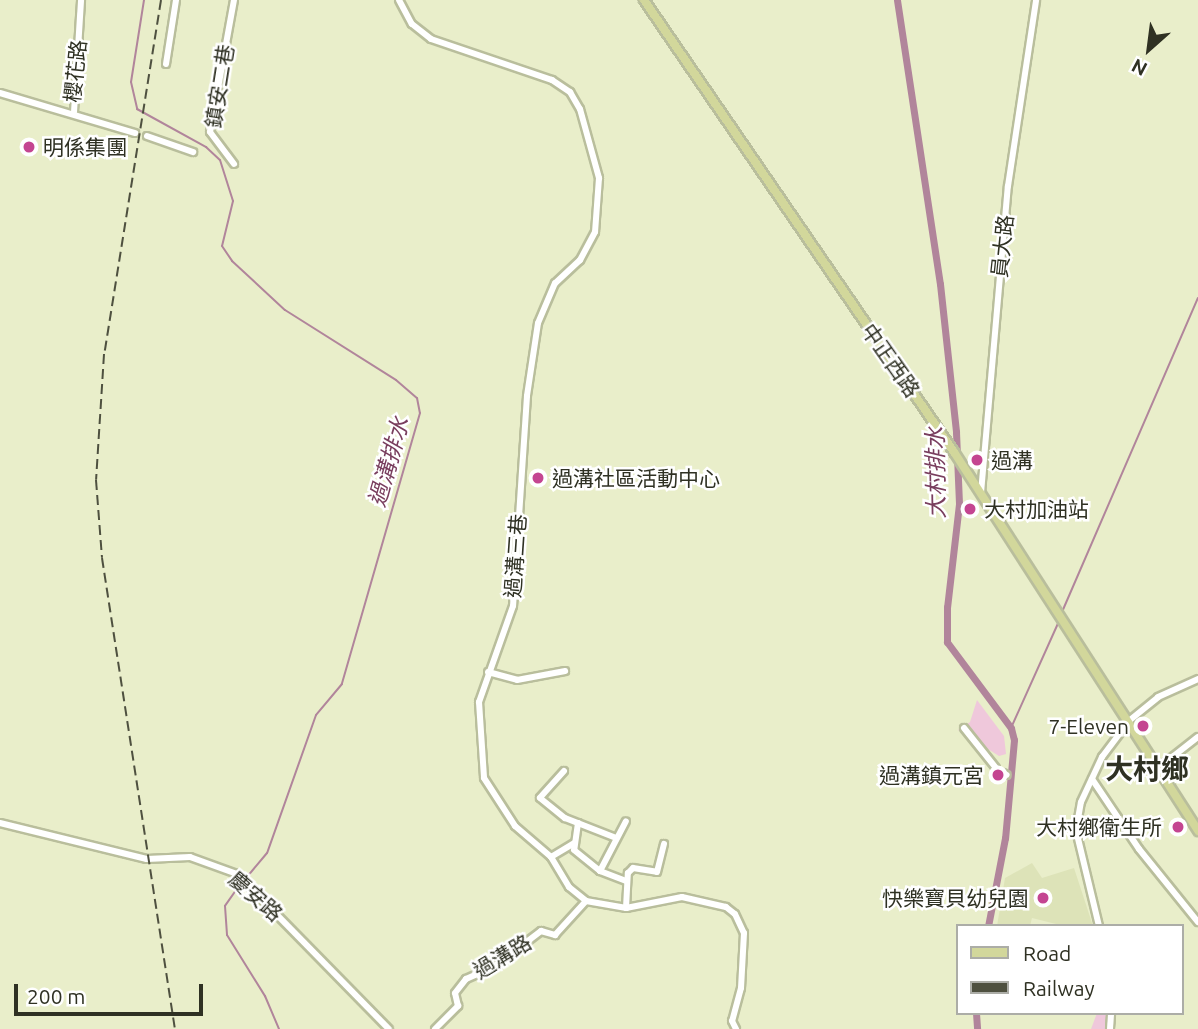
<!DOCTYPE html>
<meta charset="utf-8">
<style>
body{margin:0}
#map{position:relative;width:1198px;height:1029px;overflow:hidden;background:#e9eeca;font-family:Ubuntu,"Noto Sans TC",sans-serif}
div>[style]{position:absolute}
.built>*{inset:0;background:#dde3b8}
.green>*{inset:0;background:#efc8db}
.stream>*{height:2px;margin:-1px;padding:0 1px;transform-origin:1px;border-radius:1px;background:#b1859b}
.canal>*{height:7px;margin:-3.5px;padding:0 3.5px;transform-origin:3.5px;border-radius:3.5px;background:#b1859b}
.roads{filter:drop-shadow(2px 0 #b9be9c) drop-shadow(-2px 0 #b9be9c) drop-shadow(0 2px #b9be9c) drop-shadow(0 -2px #b9be9c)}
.minor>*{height:6px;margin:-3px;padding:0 3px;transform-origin:3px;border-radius:3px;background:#fff}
.major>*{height:8px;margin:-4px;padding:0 4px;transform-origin:4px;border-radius:4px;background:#d2d79b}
.rail>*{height:2px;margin-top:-1px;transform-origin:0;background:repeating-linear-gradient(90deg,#4e503f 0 10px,transparent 0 15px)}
.dots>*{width:19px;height:19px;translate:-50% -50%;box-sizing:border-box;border:4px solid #fff;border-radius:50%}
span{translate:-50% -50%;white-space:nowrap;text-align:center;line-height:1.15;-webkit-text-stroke:5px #fff;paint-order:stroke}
.street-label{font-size:21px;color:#2f3123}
.poi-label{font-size:21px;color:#2f3123}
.left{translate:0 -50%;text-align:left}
.right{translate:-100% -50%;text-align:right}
.water-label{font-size:23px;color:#793e5e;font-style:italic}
.district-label{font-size:28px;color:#2f3123;font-weight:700}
.legend{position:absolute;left:956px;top:924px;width:228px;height:91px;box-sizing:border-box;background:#fff;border:2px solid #acada7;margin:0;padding:9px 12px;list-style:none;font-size:21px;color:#2f3123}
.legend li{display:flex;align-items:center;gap:14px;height:35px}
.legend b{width:35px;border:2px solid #acada7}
.north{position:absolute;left:1114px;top:14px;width:70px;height:70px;-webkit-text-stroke:5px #fff;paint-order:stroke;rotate:208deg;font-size:19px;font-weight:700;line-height:28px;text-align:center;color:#2f3123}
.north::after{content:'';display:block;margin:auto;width:24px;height:32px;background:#2f3123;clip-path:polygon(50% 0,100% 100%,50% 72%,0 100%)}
.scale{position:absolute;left:14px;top:984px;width:189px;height:32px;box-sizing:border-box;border:4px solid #2f3123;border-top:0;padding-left:9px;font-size:21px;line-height:24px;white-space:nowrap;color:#2f3123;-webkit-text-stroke:5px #fff;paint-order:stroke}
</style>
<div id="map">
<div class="built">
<div style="clip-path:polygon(1032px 863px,1042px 878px,1074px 868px,1093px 926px,1064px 926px,1032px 918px,1030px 926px,997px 926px,1005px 878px)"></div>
</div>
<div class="green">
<div style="clip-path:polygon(977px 700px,1004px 736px,1006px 754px,999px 756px,958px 730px,970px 722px)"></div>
<div style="clip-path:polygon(1097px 1013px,1110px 1013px,1106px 1029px,1091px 1029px)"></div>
</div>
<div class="stream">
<div style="left:144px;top:0;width:83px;rotate:99deg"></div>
<div style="left:131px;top:82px;width:28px;rotate:77deg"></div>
<div style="left:137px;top:109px;width:79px;rotate:28.8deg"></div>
<div style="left:206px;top:147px;width:19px;rotate:43deg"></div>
<div style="left:220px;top:160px;width:43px;rotate:72.4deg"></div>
<div style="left:233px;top:201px;width:46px;rotate:103.7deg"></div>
<div style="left:222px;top:246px;width:18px;rotate:56deg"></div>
<div style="left:232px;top:261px;width:72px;rotate:42.8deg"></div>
<div style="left:285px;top:310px;width:131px;rotate:32.2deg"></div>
<div style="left:396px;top:380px;width:28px;rotate:41deg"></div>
<div style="left:417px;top:398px;width:15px;rotate:79deg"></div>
<div style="left:420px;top:413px;width:282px;rotate:106.1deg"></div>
<div style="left:342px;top:684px;width:40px;rotate:130deg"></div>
<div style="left:316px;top:715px;width:146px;rotate:109.5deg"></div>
<div style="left:267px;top:853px;width:34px;rotate:130deg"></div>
<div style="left:1062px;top:612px;width:342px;rotate:-66.6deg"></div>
<div style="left:1011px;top:728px;width:117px;rotate:-65.8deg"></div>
<div style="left:241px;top:883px;width:28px;rotate:125deg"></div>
<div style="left:225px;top:906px;width:29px;rotate:86deg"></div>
<div style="left:227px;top:935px;width:72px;rotate:58.1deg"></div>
<div style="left:265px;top:996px;width:36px;rotate:67deg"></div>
</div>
<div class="canal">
<div style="left:897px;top:0;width:287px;rotate:81.4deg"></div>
<div style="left:940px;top:284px;width:149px;rotate:83.8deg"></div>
<div style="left:956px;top:432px;width:72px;rotate:87.6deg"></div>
<div style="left:959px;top:504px;width:104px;rotate:96.6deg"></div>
<div style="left:947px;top:607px;width:35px;rotate:90deg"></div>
<div style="left:947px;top:642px;width:107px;rotate:53.3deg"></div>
<div style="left:1011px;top:728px;width:12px;rotate:76deg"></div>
<div style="left:1014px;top:740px;width:98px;rotate:95.2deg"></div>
<div style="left:1005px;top:838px;width:90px;rotate:100.9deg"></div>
<div style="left:976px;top:1013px;width:16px;rotate:86deg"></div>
</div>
<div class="roads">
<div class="minor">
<div style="left:234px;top:0;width:134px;rotate:100.3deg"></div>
<div style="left:210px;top:132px;width:40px;rotate:53deg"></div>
<div style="left:399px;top:0;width:27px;rotate:62deg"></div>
<div style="left:412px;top:24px;width:24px;rotate:38deg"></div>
<div style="left:431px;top:39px;width:128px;rotate:18.7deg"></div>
<div style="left:552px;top:80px;width:22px;rotate:34deg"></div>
<div style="left:570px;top:92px;width:20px;rotate:60deg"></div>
<div style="left:580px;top:109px;width:72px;rotate:74.6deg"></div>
<div style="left:599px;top:178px;width:54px;rotate:94.2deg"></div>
<div style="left:595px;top:232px;width:32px;rotate:118deg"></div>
<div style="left:580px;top:260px;width:34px;rotate:137deg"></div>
<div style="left:555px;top:283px;width:43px;rotate:113deg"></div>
<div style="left:538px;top:323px;width:74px;rotate:98.6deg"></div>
<div style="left:527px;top:396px;width:210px;rotate:93.8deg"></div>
<div style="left:513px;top:606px;width:102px;rotate:109.5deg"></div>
<div style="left:479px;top:702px;width:76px;rotate:86.2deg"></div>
<div style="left:484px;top:778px;width:57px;rotate:57.1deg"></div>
<div style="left:515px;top:826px;width:48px;rotate:40.7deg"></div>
<div style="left:551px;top:857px;width:35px;rotate:59deg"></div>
<div style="left:569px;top:887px;width:22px;rotate:39deg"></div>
<div style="left:586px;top:901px;width:41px;rotate:9.9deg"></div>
<div style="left:626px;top:908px;width:57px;rotate:-11.1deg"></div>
<div style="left:682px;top:897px;width:45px;rotate:12.8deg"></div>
<div style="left:726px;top:907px;width:11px;rotate:38deg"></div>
<div style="left:735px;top:914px;width:21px;rotate:65deg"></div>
<div style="left:744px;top:933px;width:55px;rotate:93.1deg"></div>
<div style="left:741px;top:988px;width:34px;rotate:105deg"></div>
<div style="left:732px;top:1021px;width:9px;rotate:63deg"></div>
<div style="left:166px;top:64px;width:65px;rotate:-81.1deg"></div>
<div style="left:0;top:93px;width:141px;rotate:16.5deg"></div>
<div style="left:74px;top:112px;width:112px;rotate:-86.4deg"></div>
<div style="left:147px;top:136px;width:49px;rotate:19.2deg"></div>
<div style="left:981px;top:493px;width:308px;rotate:-85deg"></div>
<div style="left:1008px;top:186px;width:188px;rotate:-81.4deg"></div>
<div style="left:488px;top:672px;width:30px;rotate:15deg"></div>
<div style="left:517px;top:680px;width:49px;rotate:-10.6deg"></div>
<div style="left:964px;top:728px;width:51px;rotate:51.3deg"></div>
<div style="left:1157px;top:769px;width:52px;rotate:-38deg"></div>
<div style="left:564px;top:771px;width:36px;rotate:132deg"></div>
<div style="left:540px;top:798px;width:32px;rotate:39deg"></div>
<div style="left:565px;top:818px;width:55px;rotate:21.4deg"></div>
<div style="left:1003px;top:773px;width:4px;rotate:27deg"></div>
<div style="left:1092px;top:779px;width:84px;rotate:56.1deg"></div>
<div style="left:1139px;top:849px;width:94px;rotate:51.1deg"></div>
<div style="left:0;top:823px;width:151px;rotate:13.8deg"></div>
<div style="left:147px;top:859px;width:43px;rotate:-2.7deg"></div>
<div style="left:190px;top:857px;width:50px;rotate:19.9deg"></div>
<div style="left:237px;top:874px;width:217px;rotate:45.6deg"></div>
<div style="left:578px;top:823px;width:27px;rotate:98deg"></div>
<div style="left:574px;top:850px;width:33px;rotate:39deg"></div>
<div style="left:600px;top:871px;width:28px;rotate:21deg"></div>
<div style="left:551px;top:857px;width:27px;rotate:-31deg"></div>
<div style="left:600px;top:871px;width:56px;rotate:-62.5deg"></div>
<div style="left:626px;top:908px;width:35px;rotate:-87deg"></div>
<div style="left:628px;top:873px;width:7px;rotate:-45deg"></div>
<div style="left:633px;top:868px;width:24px;rotate:9deg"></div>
<div style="left:657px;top:872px;width:29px;rotate:-76deg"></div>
<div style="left:1099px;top:926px;width:99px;rotate:-103.5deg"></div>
<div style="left:1076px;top:830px;width:28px;rotate:-80deg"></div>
<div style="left:1081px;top:802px;width:50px;rotate:-65deg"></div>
<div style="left:1102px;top:757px;width:46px;rotate:-52.9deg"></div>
<div style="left:1130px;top:720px;width:36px;rotate:-39deg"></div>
<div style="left:1158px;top:697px;width:44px;rotate:-24.2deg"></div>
<div style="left:435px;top:1029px;width:33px;rotate:-45deg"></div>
<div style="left:458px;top:1006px;width:13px;rotate:-103deg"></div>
<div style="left:455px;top:993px;width:18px;rotate:-52deg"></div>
<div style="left:466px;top:979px;width:32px;rotate:-24deg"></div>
<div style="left:495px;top:966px;width:58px;rotate:-37.3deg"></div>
<div style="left:541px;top:931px;width:15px;rotate:16deg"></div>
<div style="left:555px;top:935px;width:46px;rotate:-47.6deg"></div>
<div style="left:1110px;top:1029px;width:16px;rotate:-86deg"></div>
</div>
<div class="major">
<div style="left:644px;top:0;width:548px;rotate:55.56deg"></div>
<div style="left:954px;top:452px;width:451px;rotate:57.2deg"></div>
</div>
</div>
<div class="rail">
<div style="left:161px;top:0;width:359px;rotate:99.1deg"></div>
<div style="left:104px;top:354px;width:126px;rotate:93.6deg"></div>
<div style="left:96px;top:480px;width:78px;rotate:85.6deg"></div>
<div style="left:102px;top:558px;width:477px;rotate:81.2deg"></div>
</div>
<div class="dots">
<div style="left:29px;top:147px;background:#c44591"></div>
<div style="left:977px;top:460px;background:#c44591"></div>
<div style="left:538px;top:478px;background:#c44591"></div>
<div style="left:970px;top:509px;background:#c44591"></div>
<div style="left:1143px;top:726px;background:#c44591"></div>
<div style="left:998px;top:775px;background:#c44591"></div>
<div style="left:1178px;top:827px;background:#c44591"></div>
<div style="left:1043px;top:898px;background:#c44591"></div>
</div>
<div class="street-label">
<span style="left:75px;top:71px;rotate:-84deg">櫻花路</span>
<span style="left:219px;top:86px;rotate:-81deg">鎮安二巷</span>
<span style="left:1002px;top:246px;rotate:-84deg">員大路</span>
<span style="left:891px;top:360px;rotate:55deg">中正西路</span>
<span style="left:515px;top:556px;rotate:-86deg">過溝三巷</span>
<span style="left:256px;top:896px;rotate:41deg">慶安路</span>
<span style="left:502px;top:956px;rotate:-31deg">過溝路</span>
</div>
<div class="poi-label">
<span class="left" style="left:43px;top:147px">明係集團</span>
<span class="left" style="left:991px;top:460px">過溝</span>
<span class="left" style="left:552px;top:478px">過溝社區活動中心</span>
<span class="left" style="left:984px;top:509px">大村加油站</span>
<span class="right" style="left:1129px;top:726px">7-Eleven</span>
<span class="right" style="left:984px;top:775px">過溝鎮元宮</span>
<span class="right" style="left:1162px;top:827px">大村鄉衛生所</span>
<span class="right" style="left:1029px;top:898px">快樂寶貝幼兒園</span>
</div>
<div class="water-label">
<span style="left:389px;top:462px;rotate:-74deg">過溝排水</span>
<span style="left:936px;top:473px;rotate:-91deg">大村排水</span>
</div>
<div class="district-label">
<span style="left:1147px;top:769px">大村鄉</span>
</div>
<ul class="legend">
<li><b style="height:9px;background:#d2d79b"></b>Road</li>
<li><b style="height:9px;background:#4e503f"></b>Railway</li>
</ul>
<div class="north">N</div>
<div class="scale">200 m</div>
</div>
